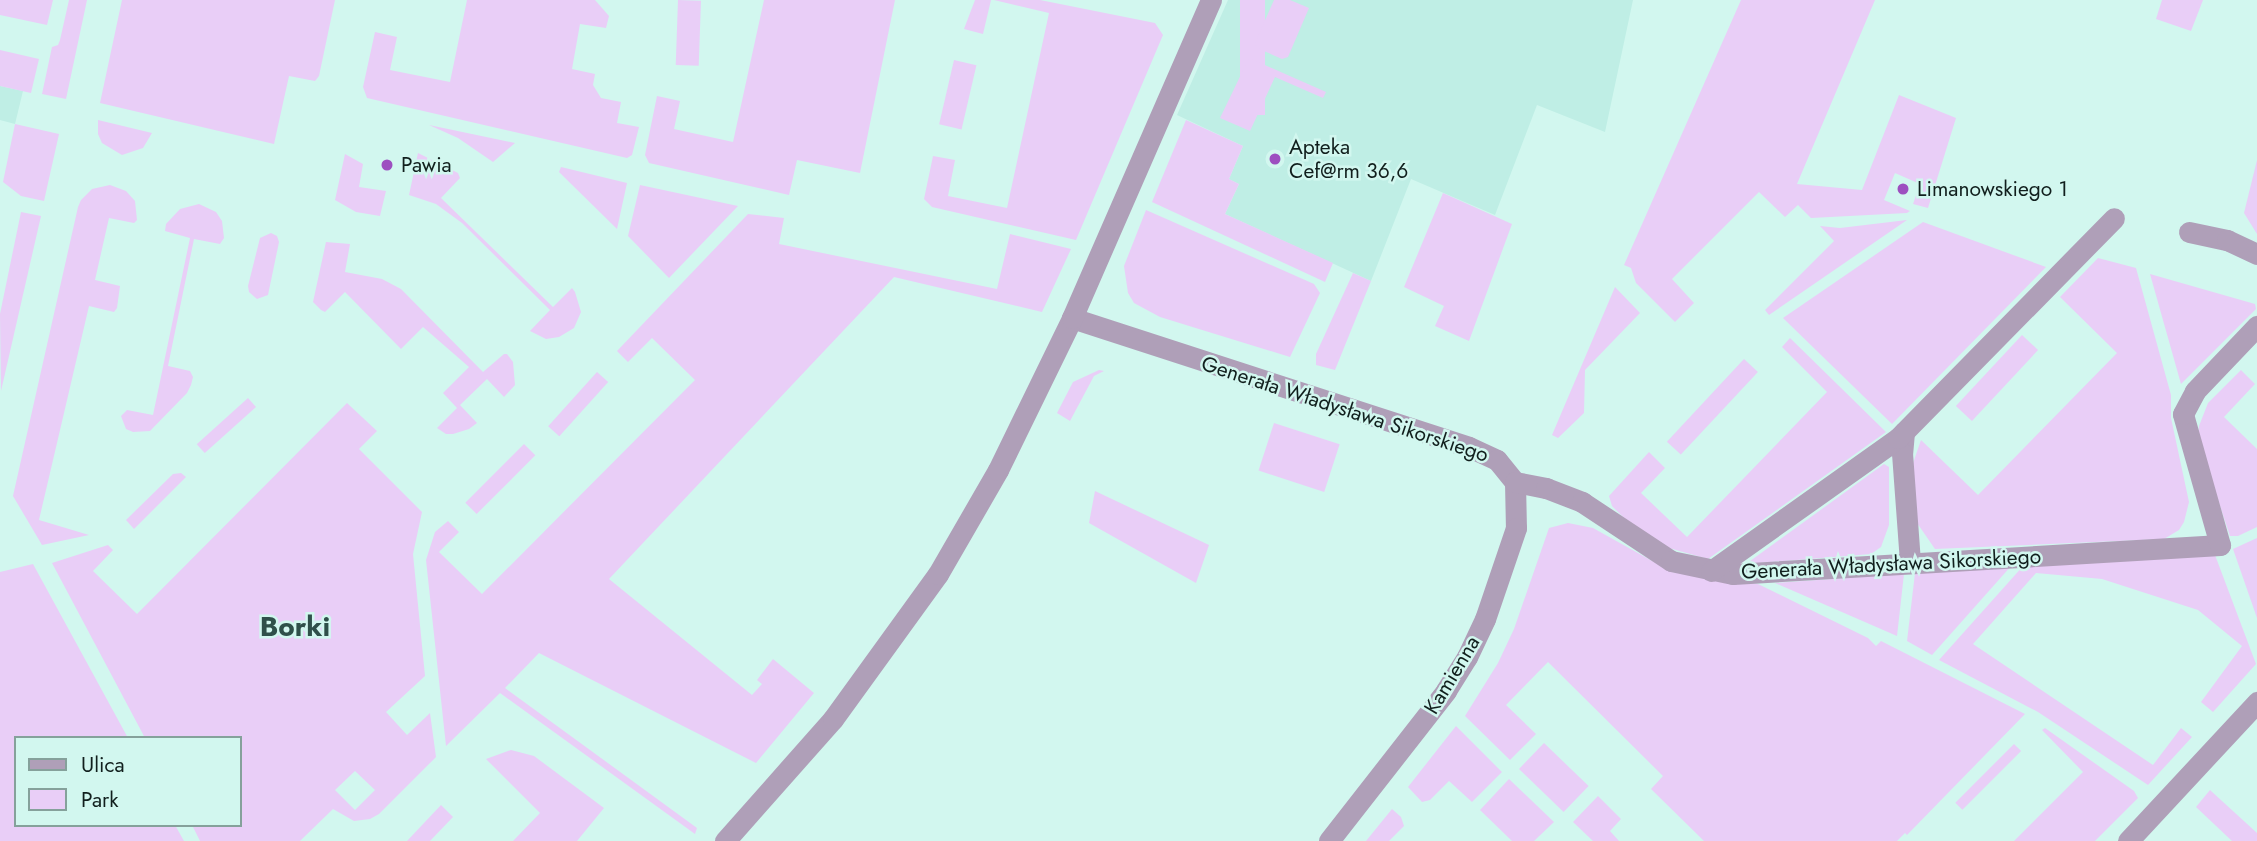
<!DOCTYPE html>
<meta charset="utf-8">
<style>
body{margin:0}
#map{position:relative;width:2257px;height:841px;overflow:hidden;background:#d2f7ef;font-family:Jost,sans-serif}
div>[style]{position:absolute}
.built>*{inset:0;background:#bfeee5}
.green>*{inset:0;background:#e9cef7;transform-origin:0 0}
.minor>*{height:21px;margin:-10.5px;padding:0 10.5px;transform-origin:10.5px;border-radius:10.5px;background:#af9fb8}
.dots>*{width:19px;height:19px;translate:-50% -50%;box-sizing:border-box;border:4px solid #d2f7ef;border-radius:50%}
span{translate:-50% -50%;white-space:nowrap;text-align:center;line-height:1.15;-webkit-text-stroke:5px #d2f7ef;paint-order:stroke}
.poi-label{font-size:21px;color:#111f1d}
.left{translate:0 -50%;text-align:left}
.street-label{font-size:21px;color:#111f1d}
.district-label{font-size:28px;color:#2f504a;font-weight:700}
.legend{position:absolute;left:14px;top:736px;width:228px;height:91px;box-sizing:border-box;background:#d2f7ef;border:2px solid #85a19b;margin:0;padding:9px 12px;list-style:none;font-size:21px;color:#111f1d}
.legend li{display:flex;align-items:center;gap:14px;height:35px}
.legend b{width:35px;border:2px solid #85a19b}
</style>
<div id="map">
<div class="built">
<div style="clip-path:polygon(1228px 0,1633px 0,1605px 132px,1537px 105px,1495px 215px,1411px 179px,1371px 281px,1225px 214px,1239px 184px,1229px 179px,1243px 146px,1177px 115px)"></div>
<div style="clip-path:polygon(0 86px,23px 91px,15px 124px,0 120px)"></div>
</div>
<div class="green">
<div style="clip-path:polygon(0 0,53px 0,47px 25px,0 15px)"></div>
<div style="clip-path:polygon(69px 0,87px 0,66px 99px,42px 94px,52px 47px,58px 45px,60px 40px)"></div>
<div style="clip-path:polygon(122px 0,335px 0,319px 76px,315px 81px,289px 76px,274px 144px,100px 103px)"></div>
<div style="clip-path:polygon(467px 0,595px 0,609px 16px,606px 28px,580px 24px,572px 69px,595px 74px,593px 85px,601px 98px,621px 102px,617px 123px,639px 127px,632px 155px,627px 158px,367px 98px,363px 87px,375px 32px,397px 37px,390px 70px,450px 82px)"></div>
<div style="left:678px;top:0;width:23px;height:65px;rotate:2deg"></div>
<div style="clip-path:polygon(764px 0,895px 0,860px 173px,797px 160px,789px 195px,649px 163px,645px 155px,657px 96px,680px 101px,674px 129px,733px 142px)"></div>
<div style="clip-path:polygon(975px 0,991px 0,983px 34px,964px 29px)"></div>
<div style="clip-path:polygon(994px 0,1040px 0,1155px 23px,1163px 35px,1076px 240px,932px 207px,924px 199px,933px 156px,955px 160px,948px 196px,1007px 208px,1049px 13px)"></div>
<div style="left:1240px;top:0;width:25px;height:115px"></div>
<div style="clip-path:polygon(1274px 0,1290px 0,1309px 8px,1288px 57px,1282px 59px,1257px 48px,1255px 43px)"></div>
<div style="clip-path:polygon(1741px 0,1875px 0,1797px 184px,1862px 190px,1899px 95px,1956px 118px,1928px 208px,1913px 204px,1920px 184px,1895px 173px,1884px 200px,1910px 211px,1907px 213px,1811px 218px,1798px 205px,1785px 217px,1759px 192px,1672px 279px,1694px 303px,1675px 322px,1636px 283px,1631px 268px,1624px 265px)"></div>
<div style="clip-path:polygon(2162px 0,2203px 0,2191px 31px,2156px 19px)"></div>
<div style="clip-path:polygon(0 50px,39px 59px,31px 93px,0 86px)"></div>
<div style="clip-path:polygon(1249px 58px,1326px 92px,1323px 98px,1275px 77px,1250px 131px,1220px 118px)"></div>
<div style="left:954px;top:60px;width:23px;height:66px;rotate:13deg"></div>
<div style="clip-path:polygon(98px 120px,152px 133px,143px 148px,122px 155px,102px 143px,98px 134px)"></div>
<div style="clip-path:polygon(1186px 120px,1243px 146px,1229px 179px,1239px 184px,1225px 214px,1333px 263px,1325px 282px,1152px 202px)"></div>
<div style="clip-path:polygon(15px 124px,59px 134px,44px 201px,21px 196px,3px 182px)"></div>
<div style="clip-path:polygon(429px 125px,515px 143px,493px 162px,458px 138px)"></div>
<div style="clip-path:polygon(418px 153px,458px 173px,460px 178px,441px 198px,553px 307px,572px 288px,575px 292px,581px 312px,574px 328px,559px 337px,546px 339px,530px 331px,550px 310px,462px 223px,436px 204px,409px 195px)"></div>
<div style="clip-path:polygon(345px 154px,363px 164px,359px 187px,386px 191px,380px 216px,356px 212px,335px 200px)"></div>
<div style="clip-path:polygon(2257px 160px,2257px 234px,2244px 213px)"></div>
<div style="clip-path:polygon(561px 167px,627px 183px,617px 229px,559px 172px)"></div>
<div style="clip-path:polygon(110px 185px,126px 191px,135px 201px,137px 220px,134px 223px,109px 218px,95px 280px,120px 286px,117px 308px,114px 312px,89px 306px,39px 520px,89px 535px,42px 545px,13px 496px,78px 207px,81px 200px,92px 189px)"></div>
<div style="clip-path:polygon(640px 185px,738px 206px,669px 278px,628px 236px)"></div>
<div style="clip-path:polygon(1443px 193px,1512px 224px,1469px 341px,1435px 326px,1444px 306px,1404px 287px)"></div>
<div style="clip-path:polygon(199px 204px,216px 212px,222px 221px,224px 238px,220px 244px,194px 239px,168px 366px,190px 371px,193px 377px,191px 385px,187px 393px,150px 431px,133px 432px,126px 429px,121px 416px,127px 410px,153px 415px,190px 238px,165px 231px,166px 224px,180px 209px)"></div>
<div style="clip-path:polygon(1146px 210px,1314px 284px,1320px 293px,1290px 357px,1160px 317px,1134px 303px,1128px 293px,1124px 266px)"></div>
<div style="clip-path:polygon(21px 212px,41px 216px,1px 391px,0 314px)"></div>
<div style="clip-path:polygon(748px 214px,784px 218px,779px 244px,997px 289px,1010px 234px,1071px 249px,1042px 312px,894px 277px,609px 579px,752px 695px,762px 684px,757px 680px,773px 659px,814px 693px,756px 763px,539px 653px,505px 688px,697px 828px,695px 834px,500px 693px,446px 746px,426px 560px,435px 532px,448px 521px,459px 532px,439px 552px,482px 594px,695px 380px,652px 338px,628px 362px,617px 351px)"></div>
<div style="clip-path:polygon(1907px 220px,1769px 315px,1765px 310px,1834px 241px,1820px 226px,1840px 228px)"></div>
<div style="clip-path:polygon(1923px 222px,2046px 267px,1892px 424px,1783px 318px)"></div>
<div style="clip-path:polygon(271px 233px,277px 236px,279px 242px,268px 295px,257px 299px,249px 292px,248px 286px,260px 238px)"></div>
<div style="clip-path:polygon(326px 242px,350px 244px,345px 272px,382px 279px,401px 289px,483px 372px,504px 354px,507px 354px,513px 362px,515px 385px,504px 397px,487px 379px,460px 405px,477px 423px,469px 429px,453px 434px,446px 434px,437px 428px,457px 408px,443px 393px,469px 367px,423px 327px,401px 349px,345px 292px,325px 312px,321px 310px,313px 302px)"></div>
<div style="clip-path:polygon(2098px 258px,2136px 268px,2171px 395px,2171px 418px,2189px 502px,2184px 522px,2179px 530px,2164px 539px,1935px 549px,1915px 520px,1911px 469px,1921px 440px,1978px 495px,2117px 353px,2060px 297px)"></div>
<div style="clip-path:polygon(1353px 273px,1371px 281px,1335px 370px,1316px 365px,1316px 354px)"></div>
<div style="clip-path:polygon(2150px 274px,2255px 304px,2256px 309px,2181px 384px)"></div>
<div style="clip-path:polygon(1615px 287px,1640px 313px,1585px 370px,1584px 413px,1558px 438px,1552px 435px)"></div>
<div style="left:2022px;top:335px;width:22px;height:97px;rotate:43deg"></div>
<div style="clip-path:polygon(1790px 338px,1886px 432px,1708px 559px,1669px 548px,1633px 527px,1612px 506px,1609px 496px,1649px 452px,1665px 468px,1641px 493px,1687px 537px,1827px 392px,1782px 347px)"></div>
<div style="left:1744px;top:359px;width:19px;height:113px;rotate:43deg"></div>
<div style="clip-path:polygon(1099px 370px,1104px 371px,1094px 376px,1070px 421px,1057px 413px,1073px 382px)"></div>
<div style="clip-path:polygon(2241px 370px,2255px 384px,2224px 417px,2257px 449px,2257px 527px,2238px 536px,2230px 536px,2198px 440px,2199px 426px,2208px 403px)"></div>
<div style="left:597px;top:372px;width:15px;height:73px;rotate:42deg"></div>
<div style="left:248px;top:398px;width:12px;height:69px;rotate:48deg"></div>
<div style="clip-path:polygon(evenodd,347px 403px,377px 431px,359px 449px,422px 512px,413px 554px,425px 676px,386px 712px,407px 735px,430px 713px,436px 757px,379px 814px,370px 819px,354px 821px,333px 809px,300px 841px,200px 841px,192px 825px,240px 825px,240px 738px,145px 738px,52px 563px,108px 545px,113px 550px,93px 571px,137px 614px,347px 403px,355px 771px,375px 790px,355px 810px,335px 790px,355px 771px)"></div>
<div style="left:1274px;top:423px;width:69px;height:50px;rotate:18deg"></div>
<div style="left:524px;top:444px;width:16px;height:83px;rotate:45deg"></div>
<div style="clip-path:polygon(1884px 464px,1889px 467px,1889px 525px,1881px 547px,1871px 554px,1746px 564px)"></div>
<div style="clip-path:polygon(181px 473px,186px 477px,134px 529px,126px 520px,173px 474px)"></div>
<div style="clip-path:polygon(1095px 491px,1209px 545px,1196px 583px,1089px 523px)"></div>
<div style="clip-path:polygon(1568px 523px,1593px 528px,1672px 572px,1758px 584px,1868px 638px,1876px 646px,1881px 641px,2025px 714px,1907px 835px,1905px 833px,1897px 841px,1704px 841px,1651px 789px,1663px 776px,1548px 662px,1506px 705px,1536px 734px,1510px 760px,1465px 716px,1498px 663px,1514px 629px,1549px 528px)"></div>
<div style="clip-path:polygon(2257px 538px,2257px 618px,2233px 549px)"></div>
<div style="clip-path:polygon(2215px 555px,2256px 664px,2213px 712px,2201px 702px,2242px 646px,2198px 610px,2102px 579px,2036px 573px,1973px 644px,2153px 765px,2181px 728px,2192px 737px,2148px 785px,2038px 712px,1939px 660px,2024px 565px)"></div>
<div style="clip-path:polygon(33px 564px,128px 738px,16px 738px,16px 825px,175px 825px,184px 841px,0 841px,0 572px)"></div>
<div style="clip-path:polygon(2012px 565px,1932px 655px,1907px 641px,1915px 573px)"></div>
<div style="clip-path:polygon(1904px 574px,1897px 636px,1775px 583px)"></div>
<div style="clip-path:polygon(1456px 726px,1502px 772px,1472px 802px,1449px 781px,1430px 800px,1422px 802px,1408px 787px)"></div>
<div style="clip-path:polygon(2045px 728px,2134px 791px,2138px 798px,2095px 841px,2014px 841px,2083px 772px,2042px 730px)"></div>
<div style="left:1544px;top:743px;width:62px;height:36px;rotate:44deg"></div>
<div style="left:2014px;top:744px;width:10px;height:83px;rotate:45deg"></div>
<div style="clip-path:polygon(511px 750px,534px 756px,604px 808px,577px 841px,513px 841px,540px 813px,486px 759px)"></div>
<div style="clip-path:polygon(1509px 779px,1554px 822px,1534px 841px,1512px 841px,1480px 810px)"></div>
<div style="clip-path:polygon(2210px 790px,2257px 833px,2257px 841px,2232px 841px,2196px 807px)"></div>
<div style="clip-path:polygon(1598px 796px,1621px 819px,1610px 831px,1619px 841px,1593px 841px,1573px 822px)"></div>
<div style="clip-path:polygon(441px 805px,453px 817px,430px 841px,407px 841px)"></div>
<div style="clip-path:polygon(1392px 809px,1401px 817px,1404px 826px,1389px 841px,1366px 841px)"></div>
</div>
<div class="minor">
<div style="left:2189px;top:232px;width:39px;rotate:12deg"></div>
<div style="left:2227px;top:240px;width:33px;rotate:25deg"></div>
<div style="left:1072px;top:318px;width:417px;rotate:18deg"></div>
<div style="left:1469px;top:447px;width:31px;rotate:25deg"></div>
<div style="left:1497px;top:460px;width:28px;rotate:51deg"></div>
<div style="left:1515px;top:482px;width:46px;rotate:88.8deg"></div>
<div style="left:1516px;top:528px;width:96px;rotate:108.8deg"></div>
<div style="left:1485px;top:619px;width:42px;rotate:115.3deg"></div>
<div style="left:1467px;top:657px;width:40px;rotate:122deg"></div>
<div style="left:1446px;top:691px;width:190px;rotate:128deg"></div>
<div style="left:1904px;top:432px;width:21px;rotate:95deg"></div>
<div style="left:1902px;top:453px;width:109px;rotate:85.8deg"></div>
<div style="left:1515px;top:482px;width:32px;rotate:11deg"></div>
<div style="left:1546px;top:488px;width:39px;rotate:21deg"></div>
<div style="left:1582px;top:502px;width:107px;rotate:33.5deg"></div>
<div style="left:1671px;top:561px;width:63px;rotate:11.8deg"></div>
<div style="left:1733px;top:574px;width:488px;rotate:-3.4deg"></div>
<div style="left:2220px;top:545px;width:136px;rotate:-105.8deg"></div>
<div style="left:2183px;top:414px;width:26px;rotate:-62deg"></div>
<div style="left:2195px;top:391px;width:90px;rotate:-46.4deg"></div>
<div style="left:1711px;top:571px;width:229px;rotate:-35.4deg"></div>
<div style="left:1898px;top:438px;width:308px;rotate:-45.5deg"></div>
<div style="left:725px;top:841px;width:163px;rotate:-48.5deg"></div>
<div style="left:833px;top:719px;width:179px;rotate:-54.1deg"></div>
<div style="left:938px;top:574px;width:120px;rotate:-60deg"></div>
<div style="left:998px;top:470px;width:169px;rotate:-64deg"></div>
<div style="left:1072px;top:318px;width:347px;rotate:-66.4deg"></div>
<div style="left:2128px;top:841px;width:190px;rotate:-47.1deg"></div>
</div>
<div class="dots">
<div style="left:1275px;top:159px;background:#9d4fc0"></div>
<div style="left:387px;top:165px;background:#9d4fc0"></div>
<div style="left:1903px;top:189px;background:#9d4fc0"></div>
</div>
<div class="poi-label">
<span class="left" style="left:1289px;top:159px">Apteka<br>Cef@rm 36,6</span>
<span class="left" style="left:401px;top:165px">Pawia</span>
<span class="left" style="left:1917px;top:189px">Limanowskiego 1</span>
</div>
<div class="street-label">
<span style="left:1345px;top:409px;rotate:18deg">Generała Władysława Sikorskiego</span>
<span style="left:1891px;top:564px;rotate:-3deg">Generała Władysława Sikorskiego</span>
<span style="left:1452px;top:675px;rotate:-59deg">Kamienna</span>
</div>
<div class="district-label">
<span style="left:295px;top:627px">Borki</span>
</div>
<ul class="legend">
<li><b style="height:9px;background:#af9fb8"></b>Ulica</li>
<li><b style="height:19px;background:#e9cef7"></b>Park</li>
</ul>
</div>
